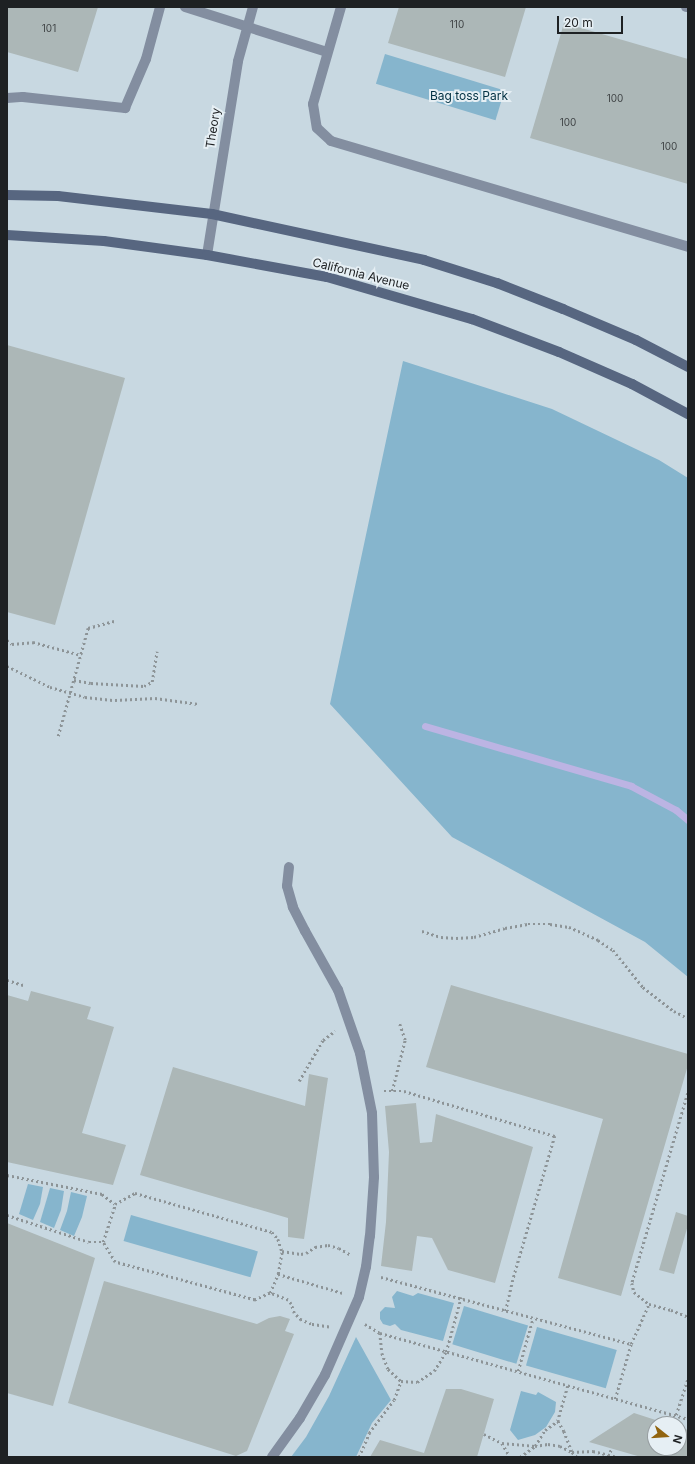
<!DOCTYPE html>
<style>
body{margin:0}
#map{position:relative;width:695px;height:1464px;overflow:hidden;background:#d9e2e7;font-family:Inter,sans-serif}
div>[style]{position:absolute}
.built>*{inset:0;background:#c8d8e1}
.green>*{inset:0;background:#86b5cd;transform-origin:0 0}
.stream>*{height:7px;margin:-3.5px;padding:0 3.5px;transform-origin:3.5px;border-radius:3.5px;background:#bcb4e3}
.building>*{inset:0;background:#acb7b7}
.path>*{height:2.5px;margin-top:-1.25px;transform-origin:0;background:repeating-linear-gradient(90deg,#8d9497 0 2px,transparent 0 5px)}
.lane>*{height:10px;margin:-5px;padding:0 5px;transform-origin:5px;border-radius:5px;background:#838ea0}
.street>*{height:10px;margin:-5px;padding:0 5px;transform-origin:5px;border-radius:5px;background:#838ea0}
.secondary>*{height:10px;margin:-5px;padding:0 5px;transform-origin:5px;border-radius:5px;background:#576680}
span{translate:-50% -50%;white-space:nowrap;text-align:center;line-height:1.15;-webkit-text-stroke:4px #e6eff4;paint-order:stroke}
.number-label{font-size:10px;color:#424648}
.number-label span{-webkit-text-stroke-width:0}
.park-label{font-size:12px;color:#003042}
.street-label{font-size:12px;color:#1e2123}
.frame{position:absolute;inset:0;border:8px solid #1e2123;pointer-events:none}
.north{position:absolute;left:647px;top:1416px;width:40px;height:40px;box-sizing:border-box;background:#e6eff4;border:1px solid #969da0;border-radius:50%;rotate:107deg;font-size:11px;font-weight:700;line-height:16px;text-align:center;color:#1e2123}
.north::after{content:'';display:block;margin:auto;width:14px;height:18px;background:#91640f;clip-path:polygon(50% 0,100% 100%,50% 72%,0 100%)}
.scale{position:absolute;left:557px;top:16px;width:66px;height:18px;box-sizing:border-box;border:2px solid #1e2123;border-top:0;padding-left:5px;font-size:12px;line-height:14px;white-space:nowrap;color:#1e2123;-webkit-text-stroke:3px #e6eff4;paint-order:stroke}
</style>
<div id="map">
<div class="built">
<div style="clip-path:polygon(evenodd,7px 7px,688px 7px,688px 1457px,7px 1457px,7px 7px,655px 1424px,679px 1424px,679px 1448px,655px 1448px,655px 1424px)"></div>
</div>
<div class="green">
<div style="left:385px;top:54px;width:125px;height:31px;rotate:17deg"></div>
<div style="clip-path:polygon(403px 361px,552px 409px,659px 460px,688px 478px,688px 977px,645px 942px,452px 837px,330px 704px)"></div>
<div style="clip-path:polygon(28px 1184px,43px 1187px,40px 1204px,33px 1220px,19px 1214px)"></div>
<div style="clip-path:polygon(50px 1188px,64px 1191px,61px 1210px,54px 1228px,40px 1222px)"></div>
<div style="clip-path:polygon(71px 1192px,87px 1196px,82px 1217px,74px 1236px,60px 1230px,67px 1211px)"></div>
<div style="left:131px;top:1215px;width:132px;height:27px;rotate:16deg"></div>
<div style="clip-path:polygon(397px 1291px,413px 1296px,418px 1293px,454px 1303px,443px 1341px,401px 1330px,395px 1324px,390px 1326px,383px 1324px,380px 1319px,380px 1312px,385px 1307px,395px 1308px,392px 1297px)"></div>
<div style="left:464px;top:1306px;width:67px;height:40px;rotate:17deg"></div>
<div style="left:537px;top:1327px;width:83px;height:40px;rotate:16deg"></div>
<div style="clip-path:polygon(356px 1337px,391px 1400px,372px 1423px,356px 1457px,291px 1457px,306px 1437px,329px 1396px)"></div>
<div style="clip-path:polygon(521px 1391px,536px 1395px,538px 1392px,556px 1402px,555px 1412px,546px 1427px,535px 1435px,518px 1440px,510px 1430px)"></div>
</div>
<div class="stream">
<div style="left:425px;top:726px;width:215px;rotate:16.2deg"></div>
<div style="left:631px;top:786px;width:51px;rotate:28.1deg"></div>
<div style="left:676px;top:810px;width:16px;rotate:40deg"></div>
</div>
<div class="building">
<div style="clip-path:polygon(7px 7px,98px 7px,78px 72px,7px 52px)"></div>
<div style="clip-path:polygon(399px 7px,526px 7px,505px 77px,388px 43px)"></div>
<div style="clip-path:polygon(564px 23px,688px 59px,688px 184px,530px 138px)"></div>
<div style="clip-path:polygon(7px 345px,125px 378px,55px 625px,7px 612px)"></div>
<div style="clip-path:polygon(451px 985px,688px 1054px,688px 1065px,621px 1296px,558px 1278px,603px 1119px,426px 1067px)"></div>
<div style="clip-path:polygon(31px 991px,91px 1007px,87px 1019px,114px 1027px,82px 1133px,126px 1145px,113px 1185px,7px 1162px,7px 995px,28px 1001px)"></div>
<div style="clip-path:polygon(173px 1067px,305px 1106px,309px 1074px,328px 1078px,304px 1239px,288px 1237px,288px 1218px,140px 1175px)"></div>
<div style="clip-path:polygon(416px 1103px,420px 1143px,432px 1142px,436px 1114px,533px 1147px,495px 1283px,448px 1270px,432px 1238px,417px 1236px,412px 1271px,381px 1266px,386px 1222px,389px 1152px,385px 1106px)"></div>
<div style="clip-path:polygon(676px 1212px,688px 1216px,688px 1225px,674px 1274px,659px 1270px)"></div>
<div style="clip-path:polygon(7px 1223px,95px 1258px,53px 1406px,7px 1393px)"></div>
<div style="clip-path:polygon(104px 1281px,257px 1324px,269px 1318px,280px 1316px,290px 1319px,285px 1331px,294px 1334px,247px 1451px,236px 1456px,68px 1403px)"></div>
<div style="clip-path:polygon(446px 1389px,461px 1389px,494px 1399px,477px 1457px,370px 1457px,380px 1440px,424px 1453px)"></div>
<div style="clip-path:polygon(634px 1413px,668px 1424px,655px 1424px,655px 1448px,679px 1448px,679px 1427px,688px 1430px,688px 1457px,641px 1457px,589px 1442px)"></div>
</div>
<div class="path">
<div style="left:7px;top:640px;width:6px;rotate:39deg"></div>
<div style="left:12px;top:644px;width:21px;rotate:-5deg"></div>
<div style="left:33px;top:642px;width:50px;rotate:15.2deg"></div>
<div style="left:7px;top:666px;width:48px;rotate:26deg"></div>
<div style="left:50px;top:687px;width:36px;rotate:16deg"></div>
<div style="left:85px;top:697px;width:30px;rotate:6deg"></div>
<div style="left:115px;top:700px;width:40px;rotate:-2.9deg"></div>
<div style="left:155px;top:698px;width:44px;rotate:7.8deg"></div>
<div style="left:74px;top:680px;width:17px;rotate:10deg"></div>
<div style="left:91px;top:683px;width:53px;rotate:3.2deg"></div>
<div style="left:144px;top:686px;width:9px;rotate:-27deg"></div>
<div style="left:152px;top:682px;width:31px;rotate:-81deg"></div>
<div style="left:58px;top:736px;width:112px;rotate:-74.5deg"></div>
<div style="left:88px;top:628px;width:27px;rotate:-15deg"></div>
<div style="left:422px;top:931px;width:20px;rotate:18deg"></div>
<div style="left:441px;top:937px;width:15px;rotate:4deg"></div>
<div style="left:456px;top:938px;width:18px;rotate:-3deg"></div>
<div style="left:474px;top:937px;width:32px;rotate:-16deg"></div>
<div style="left:505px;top:928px;width:23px;rotate:-10deg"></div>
<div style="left:528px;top:924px;width:22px"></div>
<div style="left:550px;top:924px;width:19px;rotate:9deg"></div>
<div style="left:569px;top:927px;width:32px;rotate:24deg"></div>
<div style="left:598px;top:940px;width:18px;rotate:34deg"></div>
<div style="left:613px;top:950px;width:48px;rotate:51deg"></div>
<div style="left:643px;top:987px;width:39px;rotate:38deg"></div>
<div style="left:674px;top:1011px;width:16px;rotate:27deg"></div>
<div style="left:7px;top:980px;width:17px;rotate:17deg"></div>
<div style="left:299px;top:1081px;width:48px;rotate:-59.7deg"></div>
<div style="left:323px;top:1040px;width:15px;rotate:-37deg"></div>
<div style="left:384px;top:1091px;width:20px"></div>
<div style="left:404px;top:1091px;width:158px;rotate:16.6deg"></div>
<div style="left:555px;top:1136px;width:150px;rotate:106.3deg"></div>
<div style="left:513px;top:1280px;width:32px;rotate:103deg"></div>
<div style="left:392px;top:1091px;width:53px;rotate:-75.7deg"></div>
<div style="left:405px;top:1040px;width:18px;rotate:-109deg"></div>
<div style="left:688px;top:1093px;width:198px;rotate:106.4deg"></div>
<div style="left:632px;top:1283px;width:9px;rotate:77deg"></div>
<div style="left:634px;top:1292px;width:19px;rotate:39deg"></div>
<div style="left:649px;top:1304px;width:23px;rotate:15deg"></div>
<div style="left:671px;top:1310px;width:18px;rotate:22deg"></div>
<div style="left:7px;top:1175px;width:97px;rotate:11.3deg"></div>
<div style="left:102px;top:1194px;width:16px;rotate:38deg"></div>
<div style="left:7px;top:1215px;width:86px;rotate:18.2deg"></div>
<div style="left:89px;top:1242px;width:14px"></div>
<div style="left:278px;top:1274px;width:68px;rotate:16.3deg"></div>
<div style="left:381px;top:1277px;width:259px;rotate:15deg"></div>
<div style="left:270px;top:1293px;width:21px;rotate:-67deg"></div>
<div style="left:278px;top:1274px;width:23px;rotate:-80deg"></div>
<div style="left:365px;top:1324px;width:17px;rotate:31deg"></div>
<div style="left:380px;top:1333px;width:320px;rotate:15.6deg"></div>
<div style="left:329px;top:1327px;width:18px;rotate:-171deg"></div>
<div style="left:311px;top:1324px;width:11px;rotate:-158deg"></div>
<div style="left:301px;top:1320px;width:10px;rotate:-135deg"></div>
<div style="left:294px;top:1313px;width:9px;rotate:-108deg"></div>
<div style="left:291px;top:1304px;width:5px;rotate:-127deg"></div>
<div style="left:288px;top:1300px;width:19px;rotate:-159deg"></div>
<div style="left:270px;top:1293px;width:17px;rotate:155deg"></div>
<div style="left:255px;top:1300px;width:145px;rotate:-164.8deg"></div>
<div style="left:115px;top:1262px;width:23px;rotate:-121deg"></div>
<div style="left:103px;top:1242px;width:40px;rotate:-72deg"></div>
<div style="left:115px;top:1204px;width:23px;rotate:-29deg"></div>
<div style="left:135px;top:1193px;width:142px;rotate:15.9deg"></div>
<div style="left:272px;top:1232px;width:9px;rotate:49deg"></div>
<div style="left:278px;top:1239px;width:13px;rotate:72deg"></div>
<div style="left:282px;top:1251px;width:19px;rotate:9deg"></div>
<div style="left:301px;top:1254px;width:5px;rotate:-11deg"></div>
<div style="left:306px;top:1253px;width:11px;rotate:-34deg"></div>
<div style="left:315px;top:1247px;width:13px;rotate:-9deg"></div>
<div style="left:328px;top:1245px;width:11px;rotate:15deg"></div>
<div style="left:339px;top:1248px;width:14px;rotate:30deg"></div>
<div style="left:380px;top:1333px;width:20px;rotate:84deg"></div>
<div style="left:382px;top:1353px;width:17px;rotate:69deg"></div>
<div style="left:388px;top:1369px;width:18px;rotate:43deg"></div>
<div style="left:518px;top:1371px;width:55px;rotate:-74.2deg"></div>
<div style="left:568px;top:1386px;width:36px;rotate:106deg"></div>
<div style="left:558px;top:1421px;width:12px;rotate:59deg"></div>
<div style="left:564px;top:1431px;width:22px;rotate:69deg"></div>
<div style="left:572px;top:1452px;width:21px;rotate:-3deg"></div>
<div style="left:593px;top:1451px;width:25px;rotate:14deg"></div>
<div style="left:615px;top:1399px;width:57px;rotate:-73.8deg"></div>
<div style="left:631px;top:1344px;width:44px;rotate:-65.8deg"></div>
<div style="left:676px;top:1415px;width:40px;rotate:-72deg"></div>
<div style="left:484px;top:1434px;width:20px;rotate:27deg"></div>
<div style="left:502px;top:1443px;width:16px;rotate:60deg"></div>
<div style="left:502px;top:1443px;width:33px;rotate:5deg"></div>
<div style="left:535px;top:1446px;width:19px;rotate:-58deg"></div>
<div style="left:545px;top:1430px;width:16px;rotate:-35deg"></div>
<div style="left:359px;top:1457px;width:26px;rotate:-67deg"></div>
<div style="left:369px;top:1433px;width:41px;rotate:-52.9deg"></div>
<div style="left:394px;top:1400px;width:20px;rotate:-70deg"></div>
<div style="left:401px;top:1381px;width:16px;rotate:4deg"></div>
<div style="left:417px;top:1382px;width:20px;rotate:-33deg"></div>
<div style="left:434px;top:1371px;width:22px;rotate:-58deg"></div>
<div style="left:446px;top:1352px;width:57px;rotate:-74.7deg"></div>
<div style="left:520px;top:1457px;width:19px;rotate:-36deg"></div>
<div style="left:535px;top:1446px;width:13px;rotate:-9deg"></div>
<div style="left:548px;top:1444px;width:12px;rotate:9deg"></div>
<div style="left:560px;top:1446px;width:13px;rotate:27deg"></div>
<div style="left:572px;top:1452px;width:7px;rotate:45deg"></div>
<div style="left:609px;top:1457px;width:9px;rotate:-77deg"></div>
</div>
<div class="lane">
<div style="left:185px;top:7px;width:149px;rotate:17.6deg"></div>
<div style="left:341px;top:7px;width:101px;rotate:106.1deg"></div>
<div style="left:313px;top:104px;width:24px;rotate:81deg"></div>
<div style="left:317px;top:128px;width:19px;rotate:43deg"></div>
<div style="left:331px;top:141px;width:372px;rotate:16.5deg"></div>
<div style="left:686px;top:7px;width:2px"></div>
<div style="left:7px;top:98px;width:16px;rotate:-4deg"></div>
<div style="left:23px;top:97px;width:103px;rotate:6.2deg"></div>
<div style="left:125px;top:108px;width:53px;rotate:-66.8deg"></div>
<div style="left:146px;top:59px;width:54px;rotate:-74.9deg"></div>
<div style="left:272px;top:1457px;width:48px;rotate:-54.3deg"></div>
<div style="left:300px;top:1418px;width:50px;rotate:-59.8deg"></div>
<div style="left:325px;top:1375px;width:85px;rotate:-66.4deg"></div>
<div style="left:359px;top:1297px;width:31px;rotate:-77deg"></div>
<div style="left:366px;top:1267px;width:31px;rotate:-83deg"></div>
<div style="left:370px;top:1236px;width:59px;rotate:-86.1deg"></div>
<div style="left:374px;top:1177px;width:64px;rotate:-91.8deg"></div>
<div style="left:372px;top:1113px;width:61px;rotate:-101.3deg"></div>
<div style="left:360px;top:1053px;width:67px;rotate:-109.2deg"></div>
<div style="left:338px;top:990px;width:68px;rotate:-119.2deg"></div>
<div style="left:305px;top:931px;width:27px;rotate:-117deg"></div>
<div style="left:293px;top:907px;width:22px;rotate:-106deg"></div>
<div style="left:287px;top:886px;width:19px;rotate:-84deg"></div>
</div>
<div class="street">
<div style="left:207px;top:255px;width:196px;rotate:-80.9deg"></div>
<div style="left:238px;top:61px;width:56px;rotate:-74.5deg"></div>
</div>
<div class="secondary">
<div style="left:7px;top:195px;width:51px;rotate:1.1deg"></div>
<div style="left:58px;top:196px;width:155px;rotate:6.7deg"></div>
<div style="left:212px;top:214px;width:217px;rotate:12.2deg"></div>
<div style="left:424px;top:260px;width:77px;rotate:17.5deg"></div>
<div style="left:497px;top:283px;width:71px;rotate:21.5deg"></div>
<div style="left:563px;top:309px;width:79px;rotate:23deg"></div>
<div style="left:636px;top:340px;width:59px;rotate:27.4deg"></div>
<div style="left:7px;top:235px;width:97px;rotate:3.5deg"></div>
<div style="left:104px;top:241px;width:104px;rotate:7.7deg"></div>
<div style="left:207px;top:255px;width:122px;rotate:10.4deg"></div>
<div style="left:327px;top:277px;width:151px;rotate:16.2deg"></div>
<div style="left:472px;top:319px;width:93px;rotate:20.8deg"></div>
<div style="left:559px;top:352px;width:80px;rotate:23.7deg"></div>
<div style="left:632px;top:384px;width:64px;rotate:28.2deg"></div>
</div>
<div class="number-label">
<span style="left:457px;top:25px">110</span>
<span style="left:49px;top:29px">101</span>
<span style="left:615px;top:99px">100</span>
<span style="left:568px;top:123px">100</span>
<span style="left:669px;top:147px">100</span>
</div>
<div class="park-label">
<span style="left:469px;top:96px">Bag toss Park</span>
</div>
<div class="street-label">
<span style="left:213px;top:128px;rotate:-81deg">Theory</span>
<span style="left:361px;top:274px;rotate:14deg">California Avenue</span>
</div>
<div class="frame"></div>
<div class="north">N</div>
<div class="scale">20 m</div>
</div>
